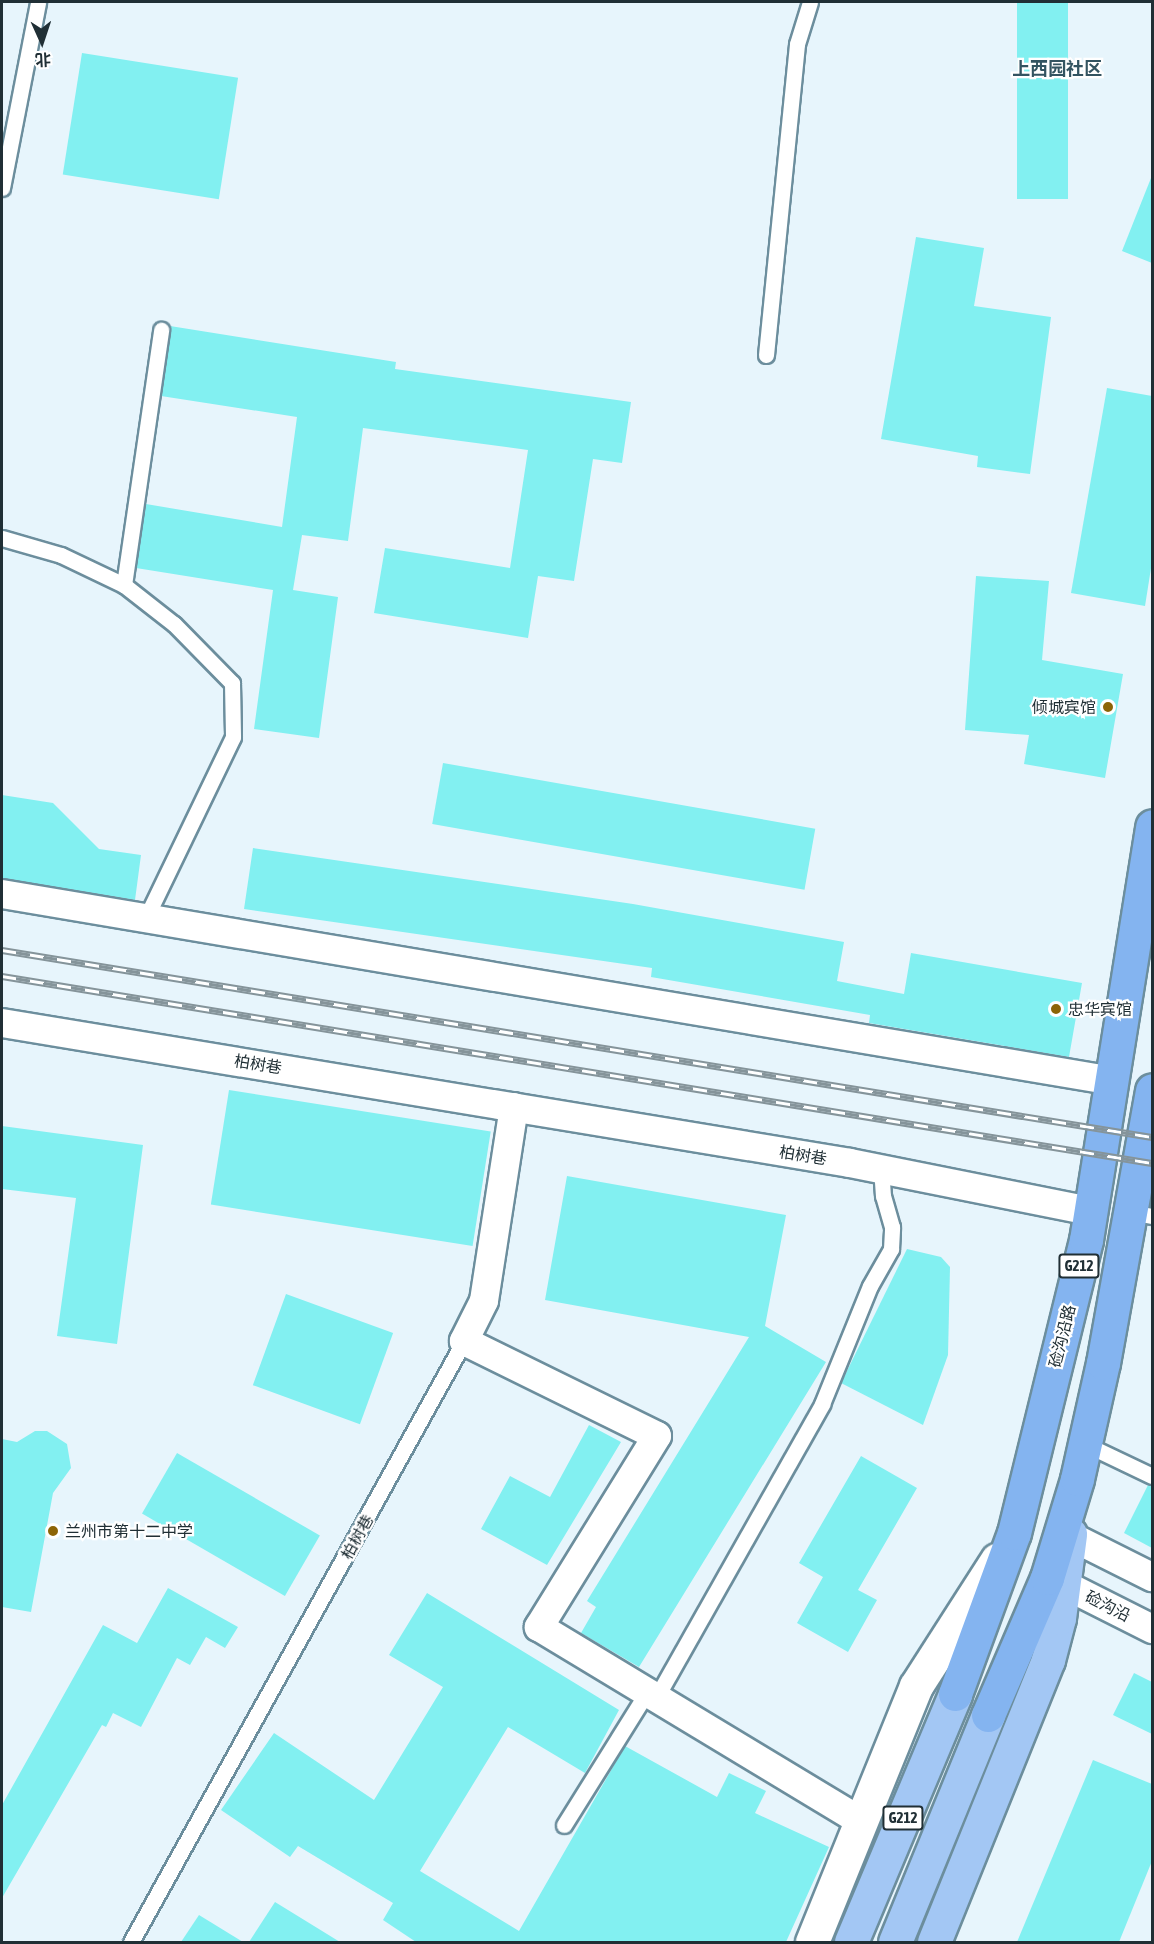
<!DOCTYPE html>
<meta charset="utf-8">
<style>
body{margin:0}
#map{position:relative;width:1154px;height:1944px;overflow:hidden;background:#e7f5fc;font-family:"Asap Condensed","Noto Sans SC",sans-serif}
div>[style]{position:absolute}
.building>*{inset:0;background:#82f0f1;transform-origin:0 0}
.roads{filter:drop-shadow(2px 0 #6c8e9d) drop-shadow(-2px 0 #6c8e9d) drop-shadow(0 2px #6c8e9d) drop-shadow(0 -2px #6c8e9d)}
.service>*{height:15px;margin:-7.5px;padding:0 7.5px;transform-origin:7.5px;border-radius:7.5px;background:#fff}
.minor>*{height:28px;margin:-14px;padding:0 14px;transform-origin:14px;border-radius:14px;background:#fff}
.tertiary>*{height:33px;margin:-16.5px;padding:0 16.5px;transform-origin:16.5px;border-radius:16.5px;background:#fff}
.primary>*{height:33px;margin:-16.5px;padding:0 16.5px;transform-origin:16.5px;border-radius:16.5px;background:#a3c7f4}
.trunk>*{height:33px;margin:-16.5px;padding:0 16.5px;transform-origin:16.5px;border-radius:16.5px;background:#84b4f0}
.rail>*{height:7px;margin-top:-3.5px;transform-origin:0;background:repeating-linear-gradient(90deg,#fff 0 14px,#85949a 0 28px);box-sizing:border-box;border-block:2px solid #85949a}
.dots>*{width:16px;height:16px;translate:-50% -50%;box-sizing:border-box;border:3px solid #fff;border-radius:50%}
span{translate:-50% -50%;white-space:nowrap;text-align:center;line-height:1.15;-webkit-text-stroke:4.5px #fff;paint-order:stroke}
.shield-label span{padding:2px 4px;background:#fff;border:2px solid;border-radius:4px;-webkit-text-stroke-width:0}
.shield-label{font-size:15px;color:#202f35;font-weight:700}
.poi-label{font-size:16px;color:#202f35}
.right{translate:-100% -50%;text-align:right}
.left{translate:0 -50%;text-align:left}
.street-label{font-size:16px;color:#202f35}
.neighbourhood-label{font-size:18px;color:#335461;font-weight:700}
.frame{position:absolute;inset:0;border:3px solid #202f35;pointer-events:none}
.north{position:absolute;left:12px;top:12px;width:60px;height:60px;-webkit-text-stroke:4px #fff;paint-order:stroke;rotate:177deg;font-size:16px;font-weight:700;line-height:24px;text-align:center;color:#202f35}
.north::after{content:'';display:block;margin:auto;width:21px;height:27px;background:#202f35;clip-path:polygon(50% 0,100% 100%,50% 72%,0 100%)}
</style>
<div id="map">
<div class="building">
<div style="left:1017px;top:2px;width:51px;height:197px"></div>
<div style="left:82px;top:53px;width:158px;height:123px;rotate:9deg"></div>
<div style="clip-path:polygon(1151px 178px,1152px 178px,1152px 263px,1122px 251px)"></div>
<div style="clip-path:polygon(916px 237px,984px 248px,974px 306px,1051px 317px,1030px 474px,977px 467px,978px 456px,881px 439px)"></div>
<div style="clip-path:polygon(170px 326px,396px 362px,395px 369px,631px 402px,622px 463px,593px 459px,574px 581px,538px 576px,528px 638px,374px 613px,385px 548px,510px 568px,528px 450px,363px 428px,348px 541px,302px 535px,293px 590px,338px 597px,319px 738px,254px 729px,273px 590px,136px 568px,146px 504px,282px 527px,297px 417px,161px 396px)"></div>
<div style="clip-path:polygon(1107px 388px,1152px 396px,1152px 562px,1145px 606px,1071px 593px)"></div>
<div style="clip-path:polygon(976px 576px,1049px 581px,1042px 660px,1123px 674px,1105px 778px,1024px 764px,1029px 735px,965px 730px)"></div>
<div style="left:443px;top:763px;width:378px;height:62px;rotate:10deg"></div>
<div style="clip-path:polygon(2px 795px,53px 803px,99px 849px,141px 855px,135px 900px,2px 878px)"></div>
<div style="clip-path:polygon(253px 848px,633px 904px,844px 942px,837px 981px,904px 994px,911px 953px,1082px 983px,1069px 1057px,869px 1023px,870px 1015px,651px 977px,652px 968px,244px 909px)"></div>
<div style="left:229px;top:1090px;width:265px;height:116px;rotate:9deg"></div>
<div style="clip-path:polygon(2px 1126px,143px 1145px,117px 1344px,57px 1336px,76px 1198px,2px 1189px)"></div>
<div style="clip-path:polygon(567px 1176px,786px 1215px,765px 1326px,826px 1362px,639px 1667px,581px 1633px,596px 1607px,587px 1601px,749px 1337px,545px 1300px)"></div>
<div style="clip-path:polygon(907px 1249px,941px 1257px,950px 1267px,948px 1355px,923px 1425px,841px 1383px)"></div>
<div style="left:286px;top:1294px;width:114px;height:97px;rotate:20deg"></div>
<div style="clip-path:polygon(589px 1425px,621px 1442px,547px 1565px,481px 1529px,510px 1476px,550px 1497px)"></div>
<div style="clip-path:polygon(35px 1431px,47px 1431px,67px 1444px,71px 1468px,53px 1493px,31px 1612px,2px 1607px,2px 1439px,17px 1442px)"></div>
<div style="left:177px;top:1453px;width:165px;height:70px;rotate:30deg"></div>
<div style="clip-path:polygon(861px 1456px,917px 1488px,858px 1590px,877px 1600px,848px 1652px,797px 1623px,823px 1577px,799px 1563px)"></div>
<div style="clip-path:polygon(1148px 1485px,1152px 1486px,1152px 1548px,1124px 1533px)"></div>
<div style="clip-path:polygon(168px 1588px,238px 1627px,225px 1648px,206px 1637px,190px 1665px,177px 1658px,141px 1727px,113px 1713px,106px 1727px,102px 1725px,2px 1898px,2px 1805px,103px 1625px,137px 1643px)"></div>
<div style="clip-path:polygon(427px 1593px,619px 1710px,585px 1773px,508px 1727px,420px 1871px,519px 1931px,625px 1746px,717px 1797px,729px 1773px,766px 1791px,755px 1813px,829px 1847px,786px 1942px,416px 1942px,383px 1920px,393px 1903px,298px 1846px,290px 1857px,221px 1810px,274px 1733px,374px 1800px,443px 1687px,389px 1655px)"></div>
<div style="clip-path:polygon(1134px 1673px,1152px 1682px,1152px 1734px,1113px 1715px)"></div>
<div style="clip-path:polygon(1093px 1760px,1152px 1784px,1152px 1861px,1119px 1942px,1017px 1942px)"></div>
<div style="clip-path:polygon(275px 1902px,340px 1942px,249px 1942px)"></div>
<div style="clip-path:polygon(199px 1915px,243px 1942px,181px 1942px)"></div>
</div>
<div class="roads">
<div class="service">
<div style="left:2px;top:188px;width:189px;rotate:-79deg"></div>
<div style="left:766px;top:355px;width:313px;rotate:-84.3deg"></div>
<div style="left:797px;top:44px;width:44px;rotate:-72.8deg"></div>
<div style="left:2px;top:538px;width:61px;rotate:16.1deg"></div>
<div style="left:61px;top:555px;width:70px;rotate:25.5deg"></div>
<div style="left:124px;top:585px;width:63px;rotate:38deg"></div>
<div style="left:174px;top:624px;width:83px;rotate:45.5deg"></div>
<div style="left:232px;top:683px;width:54px;rotate:88.9deg"></div>
<div style="left:233px;top:737px;width:201px;rotate:115.7deg"></div>
<div style="left:124px;top:585px;width:258px;rotate:-81.7deg"></div>
<div style="left:1131px;top:1212px;width:21px;rotate:11deg"></div>
<div style="left:1085px;top:1444px;width:74px;rotate:25.5deg"></div>
<div style="left:656px;top:1698px;width:338px;rotate:-60.5deg"></div>
<div style="left:822px;top:1404px;width:127px;rotate:-67.9deg"></div>
<div style="left:870px;top:1286px;width:43px;rotate:-60.4deg"></div>
<div style="left:891px;top:1249px;width:22px;rotate:-87deg"></div>
<div style="left:892px;top:1227px;width:32px;rotate:-106deg"></div>
<div style="left:883px;top:1196px;width:27px;rotate:-94deg"></div>
<div style="left:564px;top:1825px;width:157px;rotate:-58deg"></div>
<div style="left:131px;top:1942px;width:687px;rotate:-61.01deg"></div>
</div>
<div class="minor">
<div style="left:2px;top:894px;width:1127px;rotate:9.55deg"></div>
<div style="left:2px;top:1023px;width:859px;rotate:9.37deg"></div>
<div style="left:850px;top:1163px;width:246px;rotate:11.3deg"></div>
<div style="left:514px;top:1107px;width:196px;rotate:98.8deg"></div>
<div style="left:484px;top:1301px;width:45px;rotate:116.6deg"></div>
<div style="left:464px;top:1341px;width:215px;rotate:26.2deg"></div>
<div style="left:657px;top:1436px;width:225px;rotate:121.7deg"></div>
<div style="left:539px;top:1627px;width:376px;rotate:31.1deg"></div>
<div style="left:1070px;top:1536px;width:92px;rotate:26.6deg"></div>
<div style="left:1063px;top:1584px;width:100px;rotate:26.8deg"></div>
</div>
<div class="tertiary">
<div style="left:812px;top:1942px;width:276px;rotate:-67.9deg"></div>
<div style="left:916px;top:1686px;width:150px;rotate:-57.3deg"></div>
</div>
<div class="primary">
<div style="left:851px;top:1942px;width:269px;rotate:-67.2deg"></div>
<div style="left:895px;top:1942px;width:245px;rotate:-67.7deg"></div>
<div style="left:934px;top:1942px;width:304px;rotate:-68deg"></div>
<div style="left:1048px;top:1660px;width:43px;rotate:-75.3deg"></div>
<div style="left:1059px;top:1618px;width:85px;rotate:-82.5deg"></div>
</div>
<div class="trunk">
<div style="left:955px;top:1694px;width:171px;rotate:-69.9deg"></div>
<div style="left:1014px;top:1533px;width:302px;rotate:-76.2deg"></div>
<div style="left:1086px;top:1240px;width:419px;rotate:-80.9deg"></div>
<div style="left:988px;top:1715px;width:149px;rotate:-66.7deg"></div>
<div style="left:1047px;top:1578px;width:103px;rotate:-73.1deg"></div>
<div style="left:1077px;top:1479px;width:119px;rotate:-77.4deg"></div>
<div style="left:1103px;top:1363px;width:277px;rotate:-79.8deg"></div>
</div>
</div>
<div class="rail">
<div style="left:2px;top:950px;width:1165px;rotate:9.24deg"></div>
<div style="left:2px;top:976px;width:1165px;rotate:9.24deg"></div>
</div>
<div class="dots">
<div style="left:1108px;top:707px;background:#8c6406"></div>
<div style="left:1056px;top:1009px;background:#8c6406"></div>
<div style="left:53px;top:1531px;background:#8c6406"></div>
</div>
<div class="shield-label">
<span style="left:1079px;top:1266px">G212</span>
<span style="left:903px;top:1818px">G212</span>
</div>
<div class="poi-label">
<span class="right" style="left:1096px;top:707px">倾城宾馆</span>
<span class="left" style="left:1068px;top:1009px">忠华宾馆</span>
<span class="left" style="left:65px;top:1531px">兰州市第十二中学</span>
</div>
<div class="street-label">
<span style="left:258px;top:1064px;rotate:9deg">柏树巷</span>
<span style="left:803px;top:1155px;rotate:9deg">柏树巷</span>
<span style="left:1062px;top:1336px;rotate:-76deg">硷沟沿路</span>
<span style="left:357px;top:1537px;rotate:-61deg">柏树巷</span>
<span style="left:1108px;top:1606px;rotate:27deg">硷沟沿</span>
</div>
<div class="neighbourhood-label">
<span style="left:1057px;top:69px">上西园社区</span>
</div>
<div class="frame"></div>
<div class="north">北</div>
</div>
